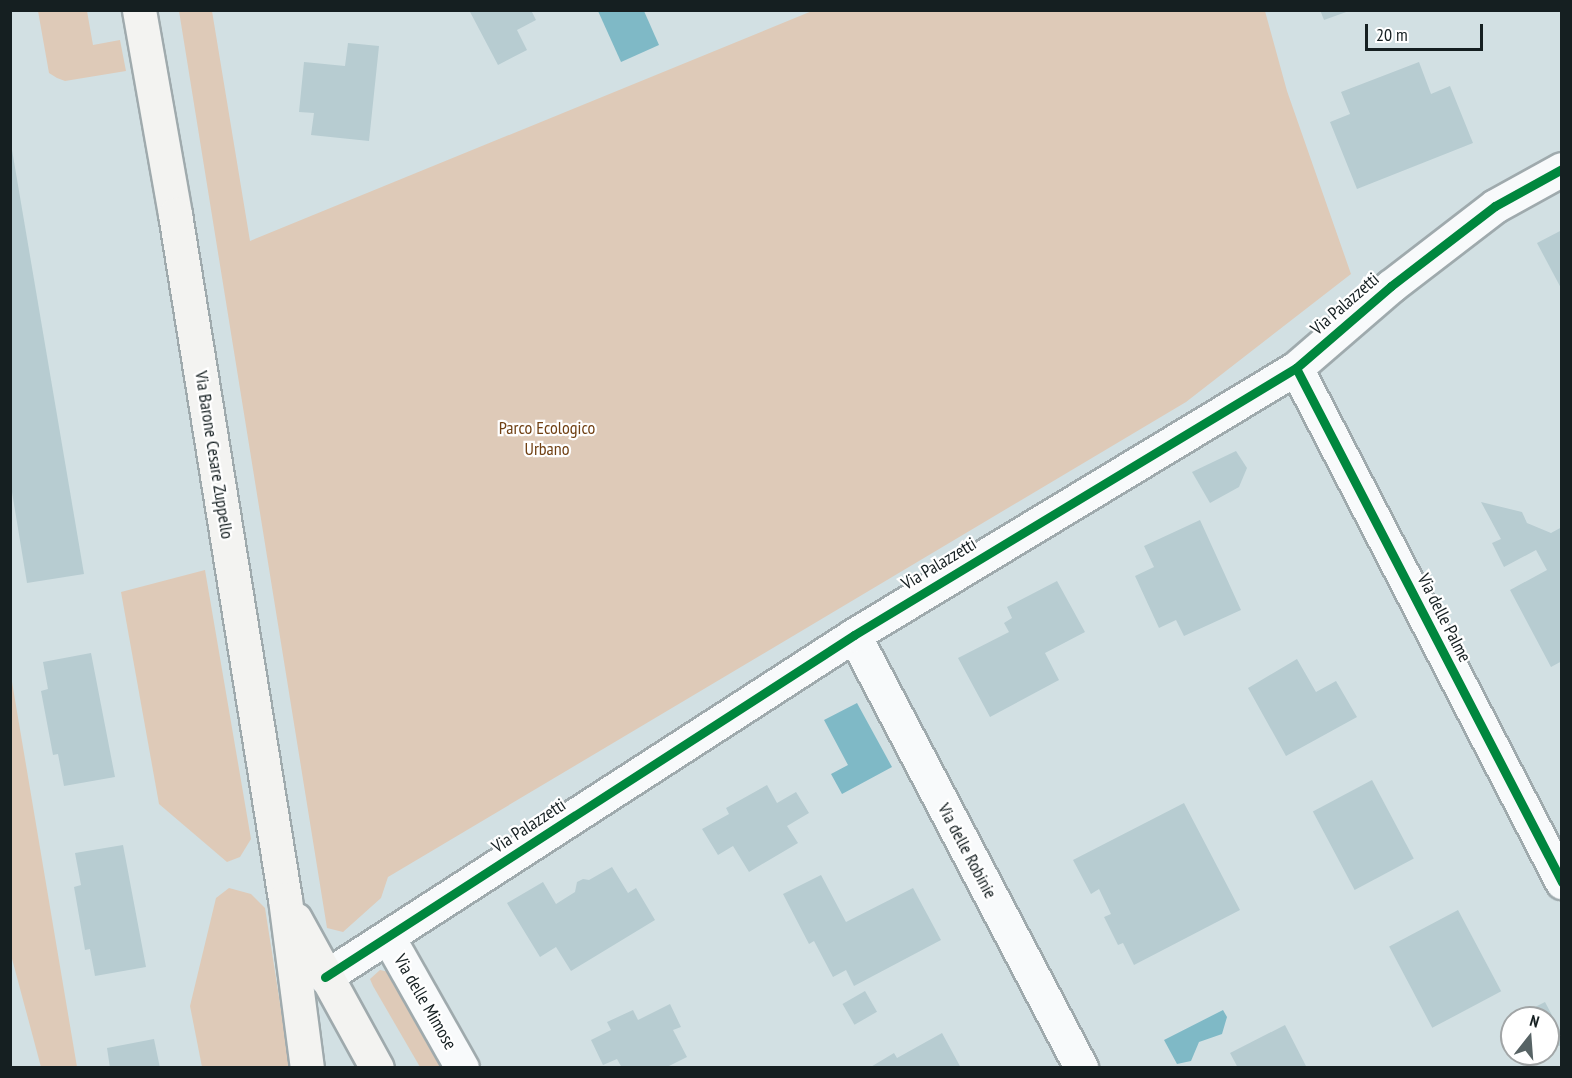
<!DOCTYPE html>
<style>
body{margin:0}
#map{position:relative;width:1572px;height:1078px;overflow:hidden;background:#d2e0e3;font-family:"PT Sans Narrow",sans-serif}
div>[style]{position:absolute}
.green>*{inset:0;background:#decab8}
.water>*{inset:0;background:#7fb9c6}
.building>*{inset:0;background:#b7ccd1;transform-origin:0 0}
.roads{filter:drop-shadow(2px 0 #9faaad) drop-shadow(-2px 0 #9faaad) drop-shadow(0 2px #9faaad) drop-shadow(0 -2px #9faaad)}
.minor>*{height:33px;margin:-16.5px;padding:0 16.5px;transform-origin:16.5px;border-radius:16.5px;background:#f8fafb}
.secondary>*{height:33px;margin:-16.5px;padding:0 16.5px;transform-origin:16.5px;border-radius:16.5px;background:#f3f3f1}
.cycleway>*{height:9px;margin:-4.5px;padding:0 4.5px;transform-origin:4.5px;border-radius:4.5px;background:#00873e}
span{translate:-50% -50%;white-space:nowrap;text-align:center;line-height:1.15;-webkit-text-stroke:4.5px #fff;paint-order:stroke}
.street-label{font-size:18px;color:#151f21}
.park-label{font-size:18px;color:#6f3f12}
.frame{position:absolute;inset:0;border:12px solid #151f21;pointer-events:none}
.north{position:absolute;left:1500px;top:1006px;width:60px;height:60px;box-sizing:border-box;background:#fff;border:2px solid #a1a5a6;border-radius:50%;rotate:17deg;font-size:16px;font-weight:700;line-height:24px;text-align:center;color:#151f21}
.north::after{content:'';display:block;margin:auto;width:21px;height:27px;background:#576365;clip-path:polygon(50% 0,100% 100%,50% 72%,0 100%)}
.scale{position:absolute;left:1365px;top:24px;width:118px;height:27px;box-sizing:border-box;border:3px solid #151f21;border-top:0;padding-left:8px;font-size:18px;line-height:21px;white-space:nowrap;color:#151f21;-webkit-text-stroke:4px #fff;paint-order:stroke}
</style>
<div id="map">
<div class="green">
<div style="clip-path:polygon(38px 11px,87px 11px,93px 45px,120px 40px,126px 71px,65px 81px,57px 78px,49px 73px)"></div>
<div style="clip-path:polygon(179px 11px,212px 11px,250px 241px,812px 11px,1265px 11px,1287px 91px,1351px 274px,1186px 402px,388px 877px,381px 898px,343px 932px,327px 928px)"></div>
<div style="clip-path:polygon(205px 570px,251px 839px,240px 857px,227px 862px,159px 804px,121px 592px)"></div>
<div style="clip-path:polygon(11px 676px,77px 1067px,41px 1067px,11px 955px)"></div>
<div style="clip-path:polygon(229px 888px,251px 894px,265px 908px,290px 1067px,202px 1067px,190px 1006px,216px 898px)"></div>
<div style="clip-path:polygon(380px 970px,389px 972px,448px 1067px,420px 1067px,373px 986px,370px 979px)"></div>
</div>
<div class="water">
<div style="clip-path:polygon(598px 11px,644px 11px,659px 45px,621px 62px)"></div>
<div style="clip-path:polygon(857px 703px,892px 767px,842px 794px,831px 774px,848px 765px,824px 720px)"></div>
<div style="clip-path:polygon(1223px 1010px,1227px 1017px,1222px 1034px,1199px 1042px,1191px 1061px,1177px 1064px,1164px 1040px)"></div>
</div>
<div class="building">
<div style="clip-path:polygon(469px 10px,531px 10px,536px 20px,517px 30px,527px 50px,498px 65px)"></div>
<div style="clip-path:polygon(1320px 10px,1349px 10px,1349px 11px,1324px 20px)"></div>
<div style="clip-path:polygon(348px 43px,379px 46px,369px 141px,311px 135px,314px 113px,299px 112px,304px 62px,345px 66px)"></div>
<div style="clip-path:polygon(1419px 62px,1431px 94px,1450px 86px,1473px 143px,1357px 189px,1330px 122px,1350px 114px,1341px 92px)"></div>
<div style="clip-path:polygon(10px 138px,84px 574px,27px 583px,10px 480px)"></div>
<div style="clip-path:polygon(1562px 230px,1562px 290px,1537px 243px)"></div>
<div style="clip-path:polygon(1236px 451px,1247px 468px,1239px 487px,1210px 503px,1192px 472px)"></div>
<div style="clip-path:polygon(1481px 502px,1522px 512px,1527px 523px,1551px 533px,1562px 527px,1562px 661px,1551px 667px,1510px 590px,1547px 570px,1536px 550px,1504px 567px,1492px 543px,1501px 539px)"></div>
<div style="clip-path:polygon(1200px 520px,1241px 610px,1184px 636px,1176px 620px,1159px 628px,1135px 576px,1154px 567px,1144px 546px)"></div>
<div style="clip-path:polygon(1057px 581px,1085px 632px,1045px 653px,1059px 680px,990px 717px,958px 658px,1009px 632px,1004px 623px,1012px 618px,1007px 607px)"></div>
<div style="clip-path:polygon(91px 653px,115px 777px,64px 786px,58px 754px,53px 755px,41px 691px,48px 689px,43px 662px)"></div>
<div style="clip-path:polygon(1297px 659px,1316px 692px,1336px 681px,1357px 717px,1286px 756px,1248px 688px)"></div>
<div style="left:1372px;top:780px;width:89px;height:67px;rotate:62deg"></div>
<div style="clip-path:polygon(767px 785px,777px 803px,796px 792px,809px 813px,787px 826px,798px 843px,749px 872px,733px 846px,718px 855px,702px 829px,729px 814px,726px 808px)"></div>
<div style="clip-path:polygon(1184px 803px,1240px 910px,1134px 965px,1123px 943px,1118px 945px,1104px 917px,1111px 914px,1099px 889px,1091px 894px,1073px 860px)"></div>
<div style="clip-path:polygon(123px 845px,146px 967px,95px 976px,90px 949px,85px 950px,74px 887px,81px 885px,75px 853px)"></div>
<div style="clip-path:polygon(612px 867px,628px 893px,636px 888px,655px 920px,571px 971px,556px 947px,540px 957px,507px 903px,543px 882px,556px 904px,575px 892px,577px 882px,583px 879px,589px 880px)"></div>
<div style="clip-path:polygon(821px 875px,846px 922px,913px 888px,941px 940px,854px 986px,846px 970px,833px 977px,814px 941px,809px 944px,783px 894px)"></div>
<div style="left:1458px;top:910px;width:92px;height:78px;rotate:62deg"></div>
<div style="left:865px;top:991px;width:24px;height:26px;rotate:60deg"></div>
<div style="clip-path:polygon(1545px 1002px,1562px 1034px,1562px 1046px,1548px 1045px,1548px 1018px,1521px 1018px,1519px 1015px)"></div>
<div style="clip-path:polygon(670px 1004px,681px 1027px,673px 1030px,687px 1057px,665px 1068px,622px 1068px,617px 1059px,603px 1065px,591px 1040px,611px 1030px,607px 1022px,633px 1010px,638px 1020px)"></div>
<div style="clip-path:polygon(1285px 1025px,1307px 1068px,1238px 1068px,1230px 1053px)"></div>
<div style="clip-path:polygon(942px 1033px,961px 1068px,869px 1068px,894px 1053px,897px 1058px)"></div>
<div style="clip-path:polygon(154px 1039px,160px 1068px,110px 1068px,107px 1048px)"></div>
</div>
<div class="roads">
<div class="minor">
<div style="left:1296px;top:368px;width:579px;rotate:62.64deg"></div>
<div style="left:854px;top:635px;width:489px;rotate:62.3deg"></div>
<div style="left:388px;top:937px;width:150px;rotate:60.5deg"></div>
<div style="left:325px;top:977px;width:630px;rotate:-32.88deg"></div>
<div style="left:854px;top:635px;width:516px;rotate:-31.14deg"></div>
<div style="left:1296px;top:368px;width:125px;rotate:-40.8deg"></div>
<div style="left:1391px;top:286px;width:131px;rotate:-37.6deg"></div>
<div style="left:1495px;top:206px;width:77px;rotate:-28.9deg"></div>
</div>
<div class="secondary">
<div style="left:139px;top:10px;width:207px;rotate:80deg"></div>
<div style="left:175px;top:214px;width:694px;rotate:80.88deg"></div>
<div style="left:285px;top:899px;width:170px;rotate:82.6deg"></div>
<div style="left:295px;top:919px;width:170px;rotate:61.2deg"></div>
</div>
</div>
<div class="cycleway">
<div style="left:1296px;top:368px;width:579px;rotate:62.64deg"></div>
<div style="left:325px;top:977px;width:630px;rotate:-32.88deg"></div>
<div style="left:854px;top:635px;width:516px;rotate:-31.14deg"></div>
<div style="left:1296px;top:368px;width:125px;rotate:-40.8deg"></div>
<div style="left:1391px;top:286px;width:131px;rotate:-37.6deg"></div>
<div style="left:1495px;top:206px;width:77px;rotate:-28.9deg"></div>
</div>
<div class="street-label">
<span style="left:1345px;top:304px;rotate:-41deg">Via Palazzetti</span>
<span style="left:214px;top:455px;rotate:81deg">Via Barone Cesare Zuppello</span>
<span style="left:939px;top:564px;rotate:-31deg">Via Palazzetti</span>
<span style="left:1444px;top:618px;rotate:63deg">Via delle Palme</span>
<span style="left:529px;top:826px;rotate:-33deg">Via Palazzetti</span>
<span style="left:967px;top:851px;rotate:62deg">Via delle Robinie</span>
<span style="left:425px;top:1002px;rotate:60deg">Via delle Mimose</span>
</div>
<div class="park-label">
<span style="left:547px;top:439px">Parco Ecologico<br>Urbano</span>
</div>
<div class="frame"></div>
<div class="north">N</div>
<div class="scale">20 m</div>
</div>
